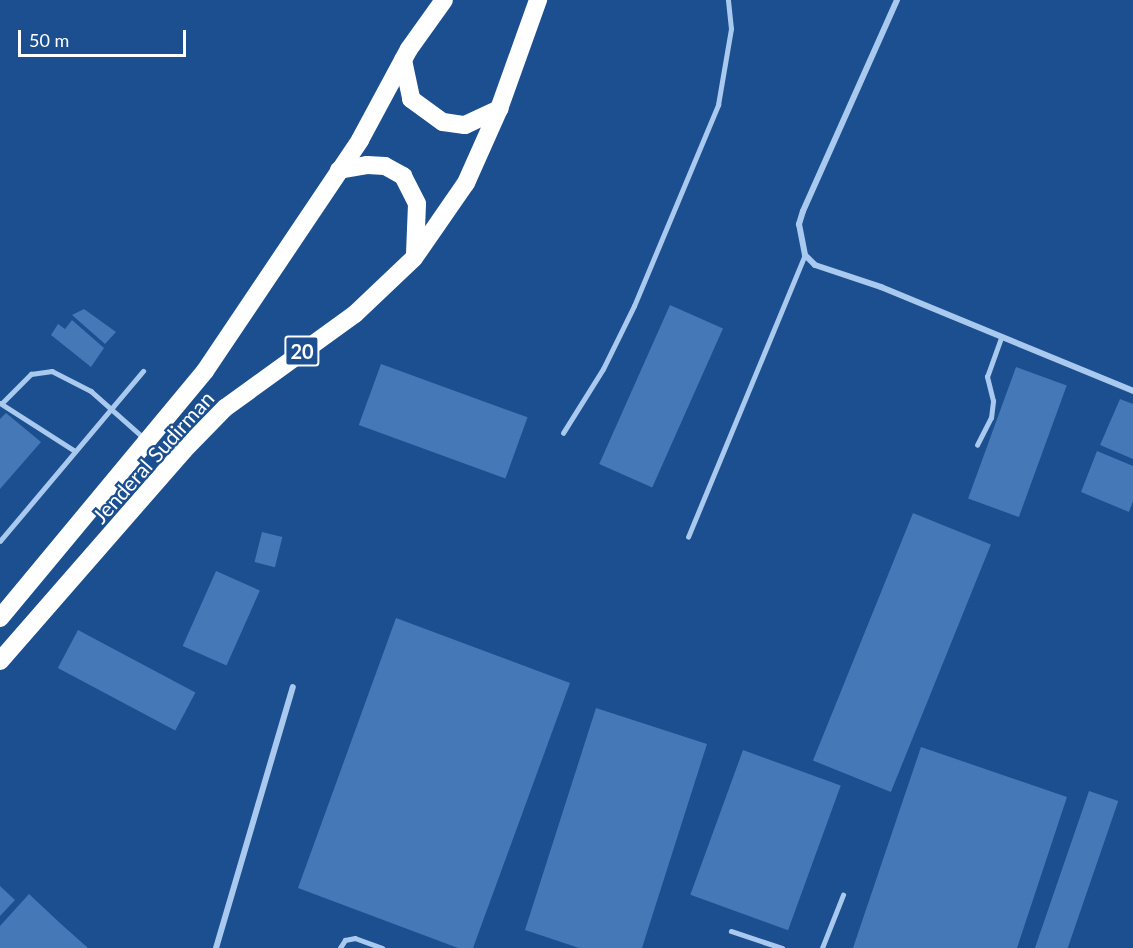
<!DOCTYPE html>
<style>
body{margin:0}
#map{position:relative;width:1133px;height:948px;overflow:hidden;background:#1b4f8f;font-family:Lato,sans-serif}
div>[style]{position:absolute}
.building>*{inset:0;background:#4478b7;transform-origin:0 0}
.lane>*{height:4.5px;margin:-2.25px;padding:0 2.25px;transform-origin:2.25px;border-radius:2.25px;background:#a9c9ee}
.street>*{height:6px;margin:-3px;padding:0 3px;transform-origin:3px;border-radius:3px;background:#a9c9ee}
.highway>*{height:18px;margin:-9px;padding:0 9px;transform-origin:9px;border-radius:9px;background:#fff}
span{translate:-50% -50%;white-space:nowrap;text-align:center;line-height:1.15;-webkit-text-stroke:4.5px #1b4f8f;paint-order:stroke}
.shield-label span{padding:2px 4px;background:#1b4f8f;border:2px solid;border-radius:4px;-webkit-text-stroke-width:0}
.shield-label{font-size:20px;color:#fff;font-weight:700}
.street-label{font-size:21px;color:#fff}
.scale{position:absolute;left:18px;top:30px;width:168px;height:27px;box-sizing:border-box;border:3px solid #fff;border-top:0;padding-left:8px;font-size:18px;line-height:21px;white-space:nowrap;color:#fff;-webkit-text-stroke:4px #1b4f8f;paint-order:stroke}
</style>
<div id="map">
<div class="building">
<div style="left:670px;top:305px;width:58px;height:174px;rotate:24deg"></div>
<div style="clip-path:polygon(84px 309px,116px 332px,105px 344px,72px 315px)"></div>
<div style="clip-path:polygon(72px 320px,104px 348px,91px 367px,51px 335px,58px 324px,65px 329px)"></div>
<div style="left:381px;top:364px;width:156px;height:65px;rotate:20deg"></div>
<div style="left:1016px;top:367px;width:54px;height:140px;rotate:20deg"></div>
<div style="clip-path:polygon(1120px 399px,1133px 404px,1133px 459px,1100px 445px)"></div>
<div style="clip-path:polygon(6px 413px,41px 442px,0 489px,0 419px)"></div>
<div style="clip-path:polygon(1097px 451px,1133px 466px,1133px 501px,1129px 512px,1081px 492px)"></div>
<div style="left:913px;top:513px;width:84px;height:267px;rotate:22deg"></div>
<div style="left:262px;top:532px;width:21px;height:31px;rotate:14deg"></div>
<div style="left:216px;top:571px;width:48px;height:82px;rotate:24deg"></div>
<div style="clip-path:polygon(396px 618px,570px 683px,473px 948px,458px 948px,298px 888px)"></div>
<div style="left:78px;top:630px;width:133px;height:43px;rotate:28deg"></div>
<div style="clip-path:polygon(596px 708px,707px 744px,642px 948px,579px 948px,525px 930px)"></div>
<div style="clip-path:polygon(921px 747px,1067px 797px,1017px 948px,853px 948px)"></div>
<div style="left:743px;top:750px;width:104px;height:154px;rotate:20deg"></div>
<div style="left:1089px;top:791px;width:31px;height:167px;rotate:19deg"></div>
<div style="clip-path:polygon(0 886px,15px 900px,0 916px)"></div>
<div style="clip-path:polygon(29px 894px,61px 924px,88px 948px,0 948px,0 926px)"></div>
</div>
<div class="lane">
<div style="left:0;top:403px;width:89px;rotate:32.6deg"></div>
<div style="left:2px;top:403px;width:41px;rotate:-45deg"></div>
<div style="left:31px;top:374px;width:21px;rotate:-8deg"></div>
<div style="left:52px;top:371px;width:44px;rotate:27.1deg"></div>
<div style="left:91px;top:391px;width:71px;rotate:41.6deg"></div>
<div style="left:563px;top:433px;width:75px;rotate:-58deg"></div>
<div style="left:603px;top:369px;width:70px;rotate:-63.8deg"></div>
<div style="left:634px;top:306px;width:218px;rotate:-67.3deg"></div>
<div style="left:718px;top:105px;width:77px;rotate:-80.3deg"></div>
<div style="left:731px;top:29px;width:29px;rotate:-96deg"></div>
<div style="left:977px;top:445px;width:30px;rotate:-63deg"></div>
<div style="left:991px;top:418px;width:17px;rotate:-83deg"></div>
<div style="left:993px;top:401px;width:25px;rotate:-104deg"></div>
<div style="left:987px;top:377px;width:41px;rotate:-70.3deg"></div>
<div style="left:688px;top:537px;width:305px;rotate:-67.5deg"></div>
<div style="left:0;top:541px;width:222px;rotate:-49.9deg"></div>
<div style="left:731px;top:931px;width:54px;rotate:18.4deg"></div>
<div style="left:340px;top:948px;width:9px;rotate:-58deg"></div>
<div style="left:345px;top:940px;width:10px;rotate:-11deg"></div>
<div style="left:355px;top:938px;width:29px;rotate:20deg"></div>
<div style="left:822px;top:948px;width:57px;rotate:-68.4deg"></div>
</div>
<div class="street">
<div style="left:897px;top:0;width:231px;rotate:114deg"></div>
<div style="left:803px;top:211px;width:14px;rotate:107deg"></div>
<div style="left:799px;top:224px;width:32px;rotate:79deg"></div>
<div style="left:805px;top:255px;width:14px;rotate:45deg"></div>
<div style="left:815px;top:265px;width:70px;rotate:18.4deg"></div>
<div style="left:881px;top:287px;width:273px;rotate:22.4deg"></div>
<div style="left:216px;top:948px;width:272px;rotate:-73.6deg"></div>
</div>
<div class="highway">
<div style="left:403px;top:60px;width:40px;rotate:78deg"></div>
<div style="left:411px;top:99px;width:39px;rotate:36deg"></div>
<div style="left:443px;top:122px;width:22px;rotate:8deg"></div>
<div style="left:465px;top:125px;width:38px;rotate:-25deg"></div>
<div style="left:339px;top:170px;width:28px;rotate:-10deg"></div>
<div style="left:367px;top:165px;width:18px;rotate:3deg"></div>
<div style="left:385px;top:166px;width:21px;rotate:29deg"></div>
<div style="left:403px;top:176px;width:31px;rotate:63deg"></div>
<div style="left:417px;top:204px;width:49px;rotate:92.3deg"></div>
<div style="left:0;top:618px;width:321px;rotate:-50.3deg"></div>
<div style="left:205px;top:371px;width:278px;rotate:-56.1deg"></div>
<div style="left:360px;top:140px;width:103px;rotate:-61.7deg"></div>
<div style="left:409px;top:49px;width:60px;rotate:-54.5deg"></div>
<div style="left:0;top:661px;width:280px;rotate:-48.9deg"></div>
<div style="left:184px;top:450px;width:59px;rotate:-45.7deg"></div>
<div style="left:225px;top:408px;width:160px;rotate:-35.9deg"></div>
<div style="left:355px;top:314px;width:81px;rotate:-43.5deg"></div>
<div style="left:414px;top:258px;width:91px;rotate:-55.3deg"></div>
<div style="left:466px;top:183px;width:81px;rotate:-66deg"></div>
<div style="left:499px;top:109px;width:116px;rotate:-70.3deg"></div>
</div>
<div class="shield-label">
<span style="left:302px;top:351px">20</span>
</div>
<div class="street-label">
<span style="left:153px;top:457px;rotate:-48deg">Jenderal Sudirman</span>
</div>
<div class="scale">50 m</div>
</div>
